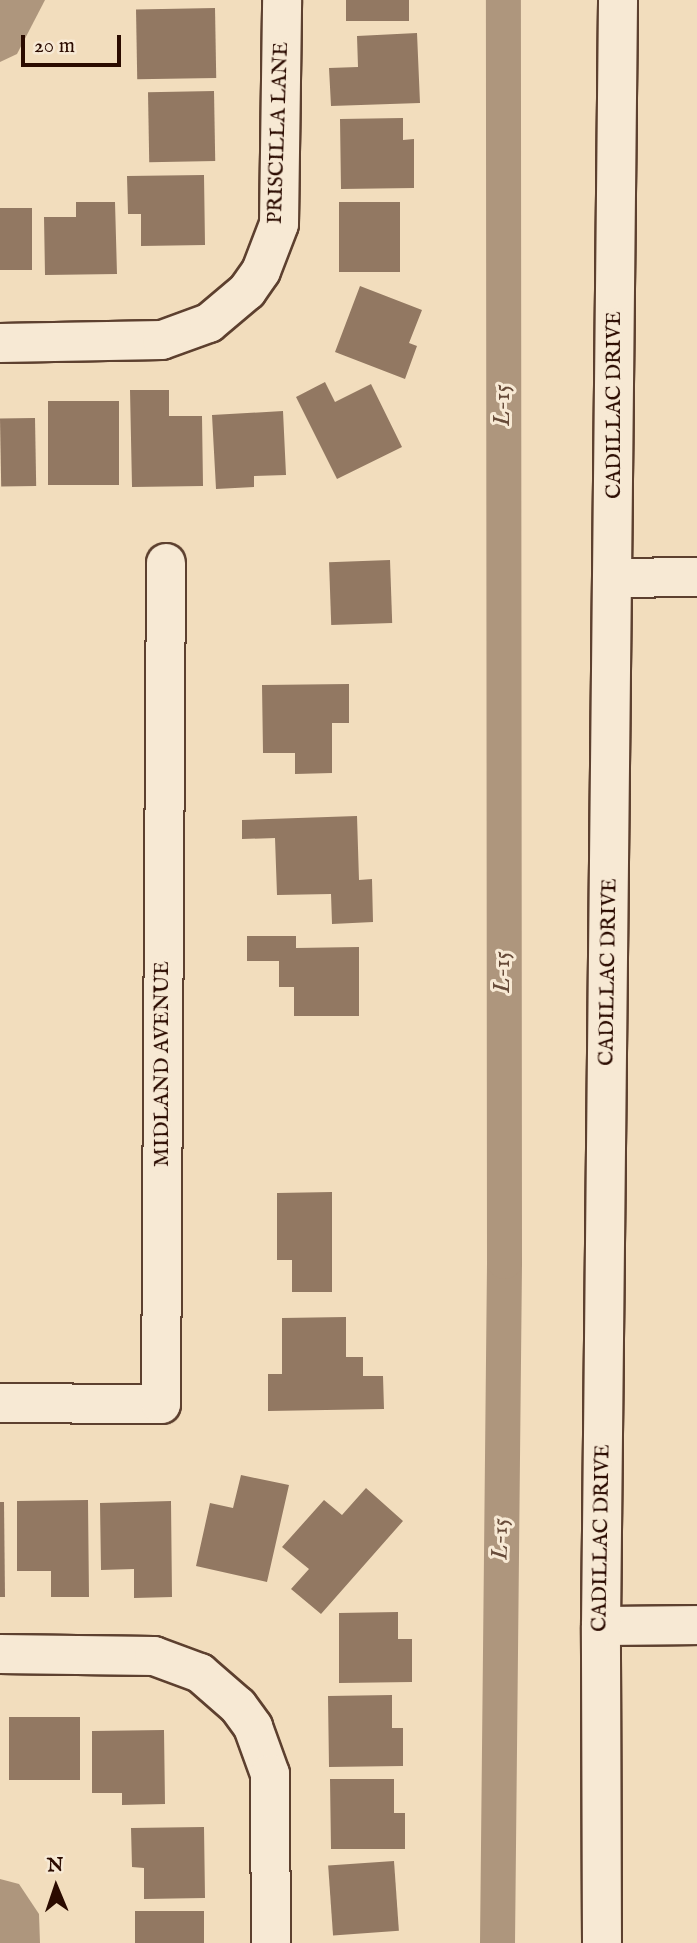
<!DOCTYPE html>
<style>
body{margin:0}
#map{position:relative;width:697px;height:1943px;overflow:hidden;background:#f2ddbd;font-family:"IM FELL English",serif}
div>[style]{position:absolute}
.water>*{inset:0;background:#ae967d}
.canal>*{height:35px;margin:-17.5px;padding:0 17.5px;transform-origin:17.5px;border-radius:17.5px;background:#ae967d}
.building>*{inset:0;background:#927862;transform-origin:0 0}
.roads{filter:drop-shadow(2px 0 #5d402f) drop-shadow(-2px 0 #5d402f) drop-shadow(0 2px #5d402f) drop-shadow(0 -2px #5d402f)}
.minor>*{height:38px;margin:-19px;padding:0 19px;transform-origin:19px;border-radius:19px;background:#f7e9d4}
span{translate:-50% -50%;white-space:nowrap;text-align:center;line-height:1.15;-webkit-text-stroke:6px #f7e9d4;paint-order:stroke}
.street-label{font-size:21px;color:#2b0b00}
.water-label{font-size:23px;color:#664a38;font-style:italic}
.north{position:absolute;left:21px;top:1852px;width:70px;height:70px;-webkit-text-stroke:5px #f7e9d4;paint-order:stroke;rotate:358deg;font-size:19px;font-weight:700;line-height:28px;text-align:center;color:#2b0b00}
.north::after{content:'';display:block;margin:auto;width:24px;height:32px;background:#2b0b00;clip-path:polygon(50% 0,100% 100%,50% 72%,0 100%)}
.scale{position:absolute;left:21px;top:35px;width:100px;height:32px;box-sizing:border-box;border:4px solid #2b0b00;border-top:0;padding-left:9px;font-size:21px;line-height:24px;white-space:nowrap;color:#2b0b00;-webkit-text-stroke:5px #f7e9d4;paint-order:stroke}
</style>
<div id="map">
<div class="water">
<div style="clip-path:polygon(0 0,45px 0,17px 54px,0 62px)"></div>
<div style="clip-path:polygon(0 1879px,19px 1884px,39px 1914px,40px 1943px,0 1943px)"></div>
</div>
<div class="canal">
<div style="left:497px;top:1943px;width:682px;rotate:-89.41deg"></div>
<div style="left:504px;top:1261px;width:1261px;rotate:-90.05deg"></div>
</div>
<div class="building">
<div style="left:346px;top:0;width:63px;height:21px"></div>
<div style="left:215px;top:8px;width:70px;height:79px;rotate:89deg"></div>
<div style="clip-path:polygon(417px 33px,420px 103px,331px 106px,329px 68px,358px 67px,357px 36px)"></div>
<div style="left:214px;top:91px;width:70px;height:66px;rotate:89deg"></div>
<div style="clip-path:polygon(403px 118px,403px 140px,414px 139px,414px 188px,341px 189px,340px 119px)"></div>
<div style="clip-path:polygon(204px 175px,205px 245px,141px 246px,141px 214px,128px 214px,127px 176px)"></div>
<div style="clip-path:polygon(76px 202px,115px 202px,117px 274px,45px 275px,44px 217px,76px 217px)"></div>
<div style="left:400px;top:202px;width:70px;height:61px;rotate:90deg"></div>
<div style="left:0;top:208px;width:32px;height:62px"></div>
<div style="clip-path:polygon(360px 286px,422px 310px,409px 343px,417px 346px,405px 379px,335px 352px)"></div>
<div style="clip-path:polygon(325px 382px,335px 402px,371px 384px,402px 447px,337px 479px,296px 397px)"></div>
<div style="clip-path:polygon(130px 390px,169px 390px,169px 416px,202px 416px,203px 486px,132px 487px)"></div>
<div style="left:48px;top:401px;width:71px;height:84px"></div>
<div style="clip-path:polygon(283px 411px,286px 475px,254px 476px,254px 487px,216px 489px,212px 415px)"></div>
<div style="left:35px;top:418px;width:68px;height:35px;rotate:89deg"></div>
<div style="left:390px;top:560px;width:63px;height:61px;rotate:88deg"></div>
<div style="clip-path:polygon(349px 684px,349px 723px,332px 723px,332px 773px,295px 774px,295px 753px,263px 753px,262px 685px)"></div>
<div style="clip-path:polygon(357px 816px,359px 880px,372px 879px,373px 922px,332px 924px,331px 894px,277px 895px,275px 838px,242px 839px,242px 820px)"></div>
<div style="clip-path:polygon(247px 936px,296px 936px,296px 948px,359px 947px,359px 1016px,294px 1016px,294px 987px,279px 987px,279px 961px,247px 961px)"></div>
<div style="clip-path:polygon(332px 1192px,332px 1292px,292px 1292px,292px 1260px,277px 1260px,277px 1193px)"></div>
<div style="clip-path:polygon(346px 1317px,346px 1357px,363px 1357px,363px 1376px,383px 1376px,384px 1409px,268px 1411px,268px 1374px,282px 1374px,282px 1318px)"></div>
<div style="clip-path:polygon(241px 1475px,289px 1485px,267px 1582px,196px 1566px,210px 1503px,233px 1508px)"></div>
<div style="clip-path:polygon(366px 1488px,403px 1521px,321px 1614px,291px 1589px,309px 1569px,282px 1547px,324px 1500px,342px 1515px)"></div>
<div style="clip-path:polygon(88px 1500px,89px 1597px,51px 1597px,51px 1571px,17px 1571px,17px 1501px)"></div>
<div style="clip-path:polygon(171px 1501px,172px 1597px,134px 1598px,134px 1569px,101px 1570px,100px 1503px)"></div>
<div style="clip-path:polygon(0 1502px,4px 1502px,5px 1597px,0 1597px)"></div>
<div style="clip-path:polygon(398px 1612px,398px 1639px,412px 1639px,412px 1682px,339px 1683px,339px 1613px)"></div>
<div style="clip-path:polygon(392px 1695px,392px 1728px,403px 1728px,403px 1766px,329px 1767px,328px 1696px)"></div>
<div style="left:9px;top:1717px;width:71px;height:63px"></div>
<div style="clip-path:polygon(164px 1730px,165px 1804px,122px 1805px,122px 1793px,92px 1793px,92px 1731px)"></div>
<div style="clip-path:polygon(330px 1779px,394px 1779px,394px 1813px,405px 1813px,405px 1849px,331px 1849px)"></div>
<div style="clip-path:polygon(204px 1827px,205px 1898px,144px 1899px,144px 1868px,132px 1867px,131px 1828px)"></div>
<div style="left:394px;top:1861px;width:70px;height:66px;rotate:86deg"></div>
<div style="left:204px;top:1911px;width:32px;height:69px;rotate:90deg"></div>
</div>
<div class="roads">
<div class="minor">
<div style="left:0;top:343px;width:162px;rotate:-1.1deg"></div>
<div style="left:162px;top:340px;width:50px;rotate:-19.9deg"></div>
<div style="left:209px;top:323px;width:50px;rotate:-40.1deg"></div>
<div style="left:247px;top:291px;width:24px;rotate:-55deg"></div>
<div style="left:261px;top:271px;width:50px;rotate:-69deg"></div>
<div style="left:279px;top:224px;width:224px;rotate:-89.2deg"></div>
<div style="left:614px;top:578px;width:83px;rotate:-0.7deg"></div>
<div style="left:0;top:1403px;width:161px;rotate:0.4deg"></div>
<div style="left:161px;top:1404px;width:841px;rotate:-89.66deg"></div>
<div style="left:601px;top:1626px;width:96px;rotate:-0.6deg"></div>
<div style="left:0;top:1654px;width:154px;rotate:0.7deg"></div>
<div style="left:154px;top:1656px;width:49px;rotate:20.3deg"></div>
<div style="left:200px;top:1673px;width:50px;rotate:41deg"></div>
<div style="left:238px;top:1706px;width:26px;rotate:54deg"></div>
<div style="left:253px;top:1727px;width:50px;rotate:70.1deg"></div>
<div style="left:270px;top:1774px;width:169px;rotate:89.7deg"></div>
<div style="left:602px;top:1943px;width:317px;rotate:-90.2deg"></div>
<div style="left:601px;top:1626px;width:1626px;rotate:-89.4deg"></div>
</div>
</div>
<div class="street-label">
<span style="left:279px;top:133px;rotate:-88deg">PRISCILLA LANE</span>
<span style="left:615px;top:405px;rotate:-90deg">CADILLAC DRIVE</span>
<span style="left:609px;top:972px;rotate:-89deg">CADILLAC DRIVE</span>
<span style="left:163px;top:1064px;rotate:-90deg">MIDLAND AVENUE</span>
<span style="left:602px;top:1538px;rotate:-89deg">CADILLAC DRIVE</span>
</div>
<div class="water-label">
<span style="left:503px;top:405px;rotate:-90deg">L-15</span>
<span style="left:503px;top:972px;rotate:-90deg">L-15</span>
<span style="left:501px;top:1539px;rotate:-89deg">L-15</span>
</div>
<div class="north">N</div>
<div class="scale">20 m</div>
</div>
